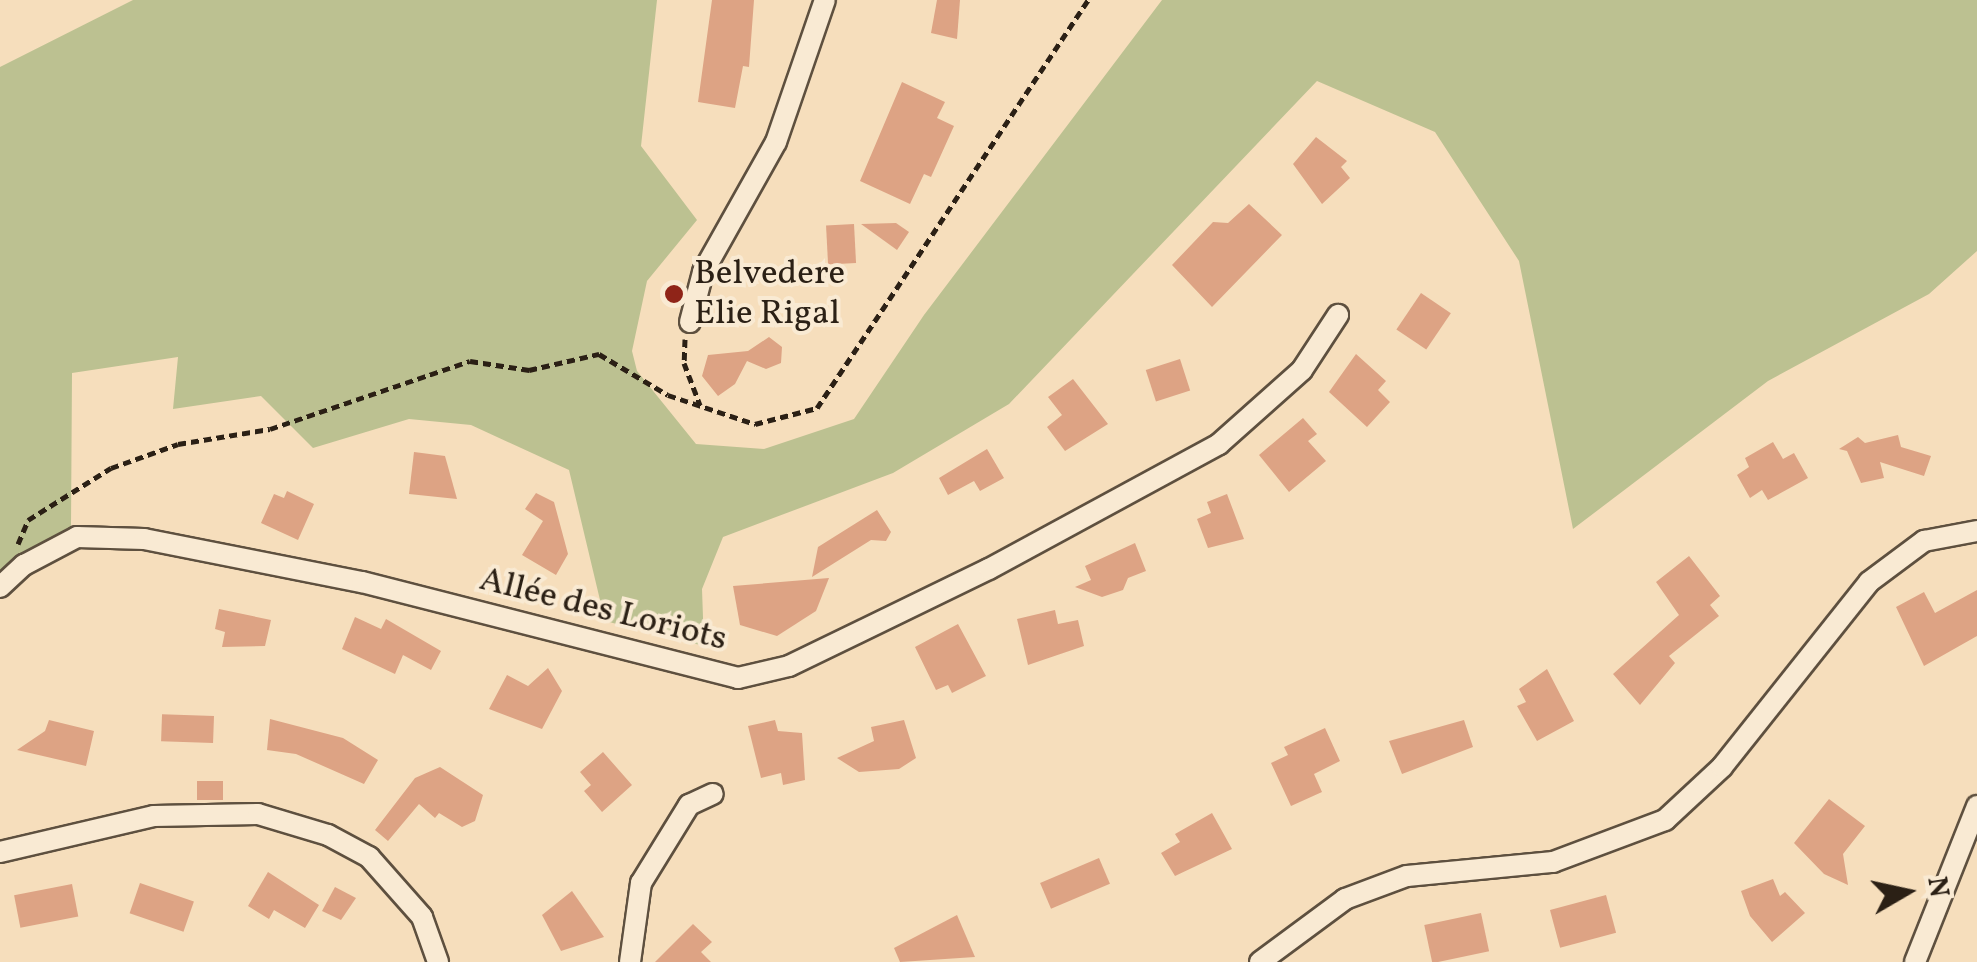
<!DOCTYPE html>
<meta charset="utf-8">
<style>
body{margin:0}
#map{position:relative;width:1977px;height:962px;overflow:hidden;background:#f6debc;font-family:Vollkorn,serif}
div>[style]{position:absolute}
.green>*{inset:0;background:#bcc191}
.building>*{inset:0;background:#dda384;transform-origin:0 0}
.path>*{height:5px;margin-top:-2.5px;transform-origin:0;background:repeating-linear-gradient(90deg,#2b2015 0 8px,transparent 0 13px)}
.roads{filter:drop-shadow(2px 0 #5e503f) drop-shadow(-2px 0 #5e503f) drop-shadow(0 2px #5e503f) drop-shadow(0 -2px #5e503f)}
.minor>*{height:20px;margin:-10px;padding:0 10px;transform-origin:10px;border-radius:10px;background:#f9ead3}
.dots>*{width:28px;height:28px;translate:-50% -50%;box-sizing:border-box;border:5px solid #f9ead3;border-radius:50%}
span{translate:-50% -50%;white-space:nowrap;text-align:center;line-height:1.15;-webkit-text-stroke:8px #f9ead3;paint-order:stroke}
.poi-label{font-size:35px;color:#2b2015}
.left{translate:0 -50%;text-align:left}
.street-label{font-size:35px;color:#2b2015}
.north{position:absolute;left:1857px;top:842px;width:100px;height:100px;-webkit-text-stroke:8px #f9ead3;paint-order:stroke;rotate:81deg;font-size:28px;font-weight:700;line-height:40px;text-align:center;color:#2b2015}
.north::after{content:'';display:block;margin:auto;width:35px;height:45px;background:#2b2015;clip-path:polygon(50% 0,100% 100%,50% 72%,0 100%)}
</style>
<div id="map">
<div class="green">
<div style="clip-path:polygon(133px 0,657px 0,641px 146px,697px 220px,647px 281px,632px 351px,637px 371px,696px 444px,764px 449px,854px 419px,924px 315px,1162px 0,1977px 0,1977px 251px,1929px 294px,1768px 381px,1573px 529px,1519px 261px,1435px 132px,1317px 81px,1009px 404px,893px 473px,723px 537px,702px 589px,704px 646px,605px 621px,569px 470px,471px 425px,409px 419px,313px 448px,261px 396px,173px 409px,178px 357px,72px 373px,71px 527px,0 593px,0 67px)"></div>
</div>
<div class="building">
<div style="clip-path:polygon(712px 0,754px 0,749px 67px,743px 66px,735px 108px,698px 102px)"></div>
<div style="clip-path:polygon(937px 0,960px 0,957px 39px,931px 33px)"></div>
<div style="clip-path:polygon(902px 82px,945px 102px,937px 118px,954px 126px,931px 177px,924px 174px,910px 204px,860px 181px)"></div>
<div style="clip-path:polygon(1316px 137px,1347px 161px,1341px 167px,1350px 178px,1322px 204px,1293px 164px)"></div>
<div style="clip-path:polygon(1249px 204px,1282px 235px,1212px 307px,1172px 265px,1213px 222px,1228px 223px)"></div>
<div style="clip-path:polygon(896px 223px,909px 232px,897px 250px,861px 224px)"></div>
<div style="left:854px;top:224px;width:39px;height:28px;rotate:87deg"></div>
<div style="left:1421px;top:293px;width:36px;height:44px;rotate:34deg"></div>
<div style="clip-path:polygon(769px 337px,782px 347px,781px 363px,766px 369px,747px 361px,735px 384px,718px 396px,702px 376px,708px 355px,748px 351px)"></div>
<div style="clip-path:polygon(1356px 354px,1386px 381px,1378px 390px,1390px 402px,1367px 427px,1329px 392px)"></div>
<div style="left:1180px;top:359px;width:33px;height:36px;rotate:72deg"></div>
<div style="clip-path:polygon(1073px 379px,1108px 424px,1065px 451px,1047px 427px,1062px 415px,1048px 397px)"></div>
<div style="clip-path:polygon(1303px 418px,1317px 434px,1308px 441px,1326px 461px,1289px 492px,1259px 455px)"></div>
<div style="clip-path:polygon(1898px 435px,1901px 447px,1931px 456px,1924px 476px,1880px 462px,1884px 478px,1861px 483px,1847px 451px,1839px 449px,1858px 437px,1865px 443px)"></div>
<div style="clip-path:polygon(1773px 442px,1783px 459px,1794px 453px,1808px 478px,1768px 500px,1762px 490px,1750px 498px,1737px 475px,1749px 467px,1745px 458px)"></div>
<div style="clip-path:polygon(987px 449px,1004px 478px,980px 491px,974px 481px,948px 495px,939px 478px)"></div>
<div style="clip-path:polygon(414px 452px,445px 456px,457px 499px,409px 494px)"></div>
<div style="clip-path:polygon(287px 491px,314px 504px,298px 540px,261px 523px,274px 494px,284px 498px)"></div>
<div style="clip-path:polygon(536px 493px,554px 502px,568px 554px,556px 575px,522px 555px,543px 521px,525px 509px)"></div>
<div style="clip-path:polygon(1227px 494px,1244px 539px,1208px 548px,1197px 519px,1211px 513px,1207px 502px)"></div>
<div style="clip-path:polygon(877px 510px,891px 532px,886px 541px,871px 540px,812px 577px,818px 547px)"></div>
<div style="clip-path:polygon(1135px 543px,1146px 571px,1128px 578px,1123px 590px,1102px 597px,1075px 587px,1091px 580px,1085px 566px)"></div>
<div style="clip-path:polygon(1689px 556px,1720px 596px,1710px 605px,1719px 616px,1669px 656px,1675px 663px,1640px 705px,1613px 674px,1679px 615px,1656px 582px)"></div>
<div style="clip-path:polygon(829px 578px,816px 611px,777px 636px,740px 625px,733px 586px)"></div>
<div style="clip-path:polygon(1977px 590px,1977px 636px,1924px 666px,1896px 607px,1924px 592px,1935px 613px)"></div>
<div style="clip-path:polygon(219px 609px,271px 620px,265px 646px,222px 647px,225px 632px,215px 629px)"></div>
<div style="clip-path:polygon(1055px 610px,1058px 624px,1078px 620px,1084px 646px,1028px 665px,1017px 619px)"></div>
<div style="clip-path:polygon(355px 617px,381px 629px,386px 619px,441px 651px,431px 670px,403px 655px,395px 674px,342px 649px)"></div>
<div style="clip-path:polygon(958px 624px,986px 676px,952px 693px,948px 685px,936px 690px,915px 647px)"></div>
<div style="clip-path:polygon(548px 668px,562px 691px,542px 729px,489px 709px,507px 675px,528px 686px)"></div>
<div style="clip-path:polygon(1547px 669px,1574px 721px,1537px 741px,1517px 706px,1526px 702px,1519px 689px)"></div>
<div style="left:214px;top:716px;width:27px;height:52px;rotate:92deg"></div>
<div style="clip-path:polygon(270px 719px,343px 738px,378px 760px,364px 784px,296px 754px,267px 750px)"></div>
<div style="clip-path:polygon(49px 720px,94px 731px,86px 766px,17px 750px,45px 731px)"></div>
<div style="clip-path:polygon(775px 720px,778px 731px,802px 733px,805px 780px,783px 785px,781px 773px,761px 778px,748px 726px)"></div>
<div style="clip-path:polygon(904px 720px,916px 758px,899px 769px,859px 772px,837px 758px,874px 741px,871px 727px)"></div>
<div style="clip-path:polygon(1464px 720px,1473px 747px,1402px 774px,1389px 741px)"></div>
<div style="clip-path:polygon(1325px 728px,1340px 761px,1314px 774px,1322px 792px,1291px 806px,1271px 763px,1288px 755px,1284px 747px)"></div>
<div style="clip-path:polygon(603px 752px,632px 785px,602px 812px,584px 791px,591px 785px,580px 772px)"></div>
<div style="clip-path:polygon(440px 767px,483px 795px,475px 821px,462px 827px,439px 813px,435px 818px,419px 804px,388px 841px,375px 830px,415px 778px)"></div>
<div style="left:197px;top:781px;width:26px;height:19px"></div>
<div style="clip-path:polygon(1829px 799px,1865px 826px,1843px 854px,1848px 885px,1824px 874px,1794px 843px)"></div>
<div style="clip-path:polygon(1212px 813px,1232px 849px,1175px 876px,1161px 853px,1180px 842px,1175px 834px)"></div>
<div style="left:1099px;top:858px;width:28px;height:64px;rotate:67deg"></div>
<div style="clip-path:polygon(268px 872px,319px 905px,305px 928px,274px 910px,269px 919px,248px 906px)"></div>
<div style="clip-path:polygon(1773px 879px,1780px 896px,1785px 892px,1805px 913px,1772px 942px,1750px 916px,1741px 891px)"></div>
<div style="left:140px;top:883px;width:57px;height:32px;rotate:19deg"></div>
<div style="left:72px;top:884px;width:33px;height:59px;rotate:79deg"></div>
<div style="clip-path:polygon(335px 887px,356px 898px,341px 920px,322px 911px)"></div>
<div style="clip-path:polygon(572px 891px,604px 937px,561px 951px,542px 915px)"></div>
<div style="left:1606px;top:895px;width:39px;height:58px;rotate:75deg"></div>
<div style="left:1481px;top:913px;width:39px;height:58px;rotate:78deg"></div>
<div style="clip-path:polygon(957px 915px,975px 957px,900px 962px,894px 948px)"></div>
<div style="clip-path:polygon(693px 924px,712px 942px,701px 952px,711px 962px,655px 962px)"></div>
</div>
<div class="path">
<div style="left:685px;top:339px;width:24px;rotate:92deg"></div>
<div style="left:684px;top:363px;width:45px;rotate:69.1deg"></div>
<div style="left:18px;top:544px;width:26px;rotate:-67deg"></div>
<div style="left:28px;top:520px;width:98px;rotate:-32.1deg"></div>
<div style="left:111px;top:468px;width:71px;rotate:-19.7deg"></div>
<div style="left:178px;top:444px;width:93px;rotate:-9.3deg"></div>
<div style="left:270px;top:429px;width:211px;rotate:-18.8deg"></div>
<div style="left:470px;top:361px;width:60px;rotate:8.7deg"></div>
<div style="left:529px;top:370px;width:72px;rotate:-12.9deg"></div>
<div style="left:599px;top:354px;width:80px;rotate:30.7deg"></div>
<div style="left:668px;top:395px;width:92px;rotate:18.4deg"></div>
<div style="left:755px;top:424px;width:64px;rotate:-14.5deg"></div>
<div style="left:817px;top:408px;width:490px;rotate:-56.4deg"></div>
</div>
<div class="roads">
<div class="minor">
<div style="left:690px;top:322px;width:52px;rotate:-75.4deg"></div>
<div style="left:703px;top:272px;width:149px;rotate:-60.7deg"></div>
<div style="left:776px;top:142px;width:150px;rotate:-71deg"></div>
<div style="left:0;top:587px;width:33px;rotate:-43deg"></div>
<div style="left:24px;top:565px;width:60px;rotate:-27.8deg"></div>
<div style="left:77px;top:537px;width:67px;rotate:1.7deg"></div>
<div style="left:144px;top:539px;width:222px;rotate:11.2deg"></div>
<div style="left:362px;top:582px;width:388px;rotate:14.3deg"></div>
<div style="left:738px;top:678px;width:52px;rotate:-13.2deg"></div>
<div style="left:789px;top:666px;width:222px;rotate:-25.9deg"></div>
<div style="left:989px;top:569px;width:262px;rotate:-28.5deg"></div>
<div style="left:1219px;top:444px;width:111px;rotate:-41.7deg"></div>
<div style="left:1302px;top:370px;width:66px;rotate:-56.8deg"></div>
<div style="left:0;top:852px;width:158px;rotate:-13.2deg"></div>
<div style="left:154px;top:816px;width:104px;rotate:-1.1deg"></div>
<div style="left:258px;top:814px;width:73px;rotate:16.7deg"></div>
<div style="left:328px;top:835px;width:47px;rotate:28.2deg"></div>
<div style="left:369px;top:857px;width:80px;rotate:48.5deg"></div>
<div style="left:422px;top:917px;width:48px;rotate:70.4deg"></div>
<div style="left:630px;top:962px;width:80px;rotate:-82.1deg"></div>
<div style="left:641px;top:883px;width:92px;rotate:-58.4deg"></div>
<div style="left:689px;top:805px;width:26px;rotate:-25deg"></div>
<div style="left:1260px;top:962px;width:106px;rotate:-36.5deg"></div>
<div style="left:1345px;top:899px;width:66px;rotate:-20.4deg"></div>
<div style="left:1407px;top:876px;width:147px;rotate:-5.5deg"></div>
<div style="left:1553px;top:862px;width:120px;rotate:-20.6deg"></div>
<div style="left:1665px;top:820px;width:78px;rotate:-42.9deg"></div>
<div style="left:1722px;top:767px;width:236px;rotate:-51.5deg"></div>
<div style="left:1869px;top:582px;width:69px;rotate:-36.7deg"></div>
<div style="left:1924px;top:541px;width:54px;rotate:-10.7deg"></div>
<div style="left:1915px;top:962px;width:168px;rotate:-68.3deg"></div>
</div>
</div>
<div class="dots">
<div style="left:674px;top:294px;background:#8f2418"></div>
</div>
<div class="poi-label">
<span class="left" style="left:694px;top:294px">Belvedere<br>Elie Rigal</span>
</div>
<div class="street-label">
<span style="left:603px;top:610px;rotate:14deg">Allée des Loriots</span>
</div>
<div class="north">N</div>
</div>
